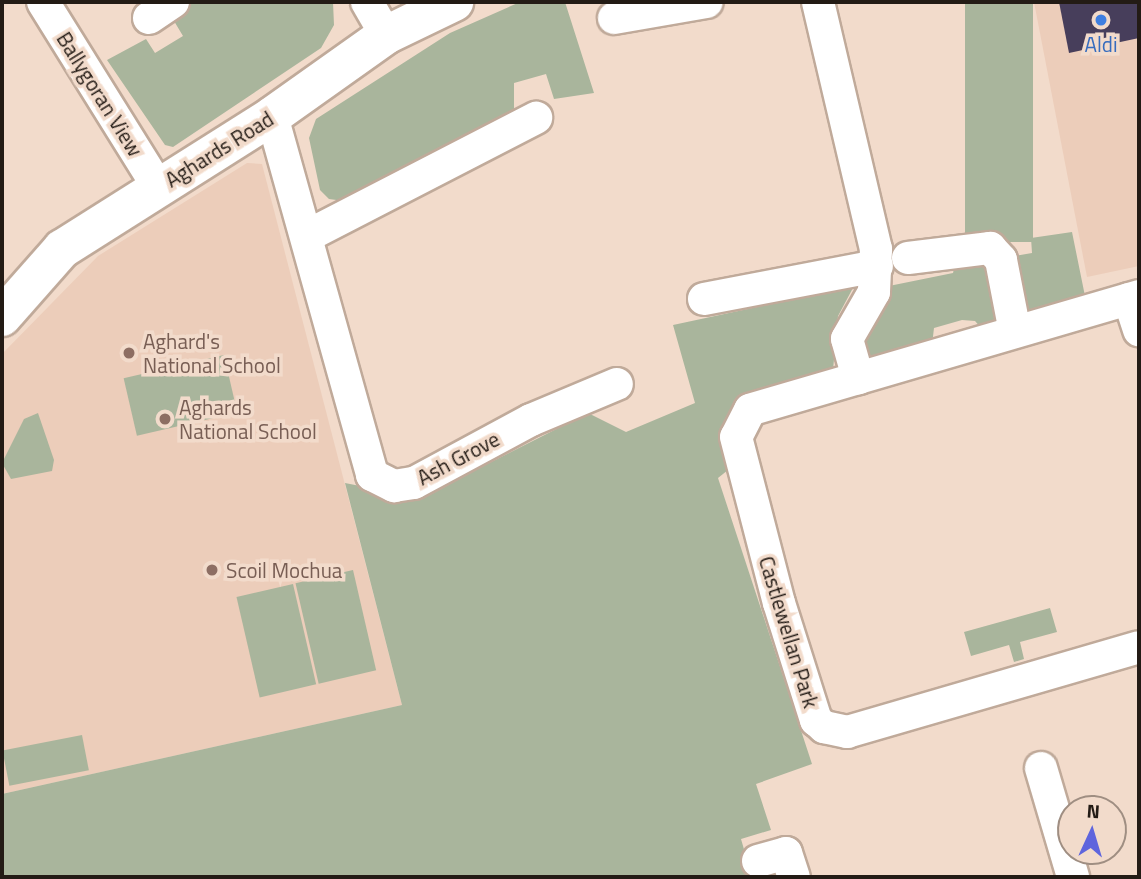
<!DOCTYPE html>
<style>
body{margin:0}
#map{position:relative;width:1141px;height:879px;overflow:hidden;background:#f2dbcb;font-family:"Titillium Web",sans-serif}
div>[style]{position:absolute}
.built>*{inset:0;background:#eccdba}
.green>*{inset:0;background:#a9b59c;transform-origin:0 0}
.building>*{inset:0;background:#473e5b}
.roads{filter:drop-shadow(2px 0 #c0aa9a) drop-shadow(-2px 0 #c0aa9a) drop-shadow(0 2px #c0aa9a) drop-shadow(0 -2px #c0aa9a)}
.street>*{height:32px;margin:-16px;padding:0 16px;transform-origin:16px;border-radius:16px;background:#fff}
.secondary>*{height:38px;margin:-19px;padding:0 19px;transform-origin:19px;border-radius:19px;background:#fff}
.dots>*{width:19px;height:19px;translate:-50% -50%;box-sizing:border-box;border:4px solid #f2dbcb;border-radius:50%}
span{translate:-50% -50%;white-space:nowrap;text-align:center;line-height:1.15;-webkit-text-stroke:7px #f2dbcb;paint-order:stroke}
.shop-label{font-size:21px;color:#366cbe}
.street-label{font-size:21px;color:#231b15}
.education-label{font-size:21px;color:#785e54}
.left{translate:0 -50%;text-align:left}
.frame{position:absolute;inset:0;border:4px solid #231b15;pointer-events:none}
.north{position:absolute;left:1057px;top:795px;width:70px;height:70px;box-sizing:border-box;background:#f2dbcb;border:2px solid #9f8e82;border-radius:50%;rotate:4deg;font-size:19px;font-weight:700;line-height:28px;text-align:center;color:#231b15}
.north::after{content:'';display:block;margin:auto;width:24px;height:32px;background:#5f65dd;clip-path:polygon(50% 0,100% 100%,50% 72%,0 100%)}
</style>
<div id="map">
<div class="built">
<div style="clip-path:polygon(1034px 2px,1139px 2px,1139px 266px,1087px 277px)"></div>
<div style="clip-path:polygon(247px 163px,262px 164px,402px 705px,2px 794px,2px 354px,98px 256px)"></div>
</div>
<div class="green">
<div style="clip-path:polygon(188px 2px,333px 2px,334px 25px,321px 48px,173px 147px,165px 145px,107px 60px,146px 39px,155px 53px,183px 36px,174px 21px)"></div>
<div style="clip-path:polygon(520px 2px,565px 2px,594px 93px,554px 99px,546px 74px,514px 83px,514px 110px,344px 201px,329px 199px,320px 190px,309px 138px,316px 119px,450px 33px)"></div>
<div style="left:965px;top:2px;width:68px;height:240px"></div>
<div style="clip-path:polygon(1072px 232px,1086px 301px,1029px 314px,1014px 256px,1032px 253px,1031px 238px)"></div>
<div style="clip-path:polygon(956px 260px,988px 265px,998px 323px,983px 330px,975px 321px,962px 320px,934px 328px,932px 345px,876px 358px,868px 354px,863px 347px,865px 320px,884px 287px,953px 273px)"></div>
<div style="clip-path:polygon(854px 286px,838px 316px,833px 370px,738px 406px,723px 426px,728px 470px,718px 478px,812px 764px,756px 784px,771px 830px,741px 839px,752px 877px,2px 877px,2px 794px,402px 705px,345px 483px,420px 498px,588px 413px,626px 432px,695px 403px,673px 325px)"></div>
<div style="left:224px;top:355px;width:59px;height:103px;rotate:77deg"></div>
<div style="clip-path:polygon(38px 413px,54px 460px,52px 471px,11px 479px,2px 463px,24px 419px)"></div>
<div style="left:353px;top:570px;width:103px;height:59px;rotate:77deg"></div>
<div style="left:293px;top:584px;width:103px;height:58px;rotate:77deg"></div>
<div style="clip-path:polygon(1050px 608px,1057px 632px,1020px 642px,1024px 659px,1014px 662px,1009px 645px,971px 656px,964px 632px)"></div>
<div style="left:82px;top:735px;width:36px;height:81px;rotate:79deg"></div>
</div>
<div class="building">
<div style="clip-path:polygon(1059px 2px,1139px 2px,1139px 38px,1069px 53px)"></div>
</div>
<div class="roads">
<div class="street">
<div style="left:43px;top:2px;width:218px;rotate:58.1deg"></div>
<div style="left:367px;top:2px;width:38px;rotate:60deg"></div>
<div style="left:818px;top:2px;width:254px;rotate:76.8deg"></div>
<div style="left:876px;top:249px;width:43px;rotate:92.7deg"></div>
<div style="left:874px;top:292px;width:54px;rotate:119.9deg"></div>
<div style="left:847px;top:339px;width:41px;rotate:74.2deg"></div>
<div style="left:149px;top:18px;width:29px;rotate:-34deg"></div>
<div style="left:614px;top:18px;width:94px;rotate:-9.8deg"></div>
<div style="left:272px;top:116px;width:373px;rotate:74.4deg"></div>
<div style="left:372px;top:475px;width:25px;rotate:27deg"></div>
<div style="left:394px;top:486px;width:20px;rotate:-9deg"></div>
<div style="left:414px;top:483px;width:133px;rotate:-28.3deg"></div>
<div style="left:531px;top:420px;width:93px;rotate:-22.7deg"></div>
<div style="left:307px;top:236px;width:258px;rotate:-27.3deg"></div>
<div style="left:908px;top:258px;width:83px;rotate:-7deg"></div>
<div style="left:990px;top:248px;width:16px;rotate:47deg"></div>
<div style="left:1001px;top:260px;width:73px;rotate:79deg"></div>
<div style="left:1139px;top:296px;width:405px;rotate:163.7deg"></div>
<div style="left:750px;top:410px;width:30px;rotate:117deg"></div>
<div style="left:736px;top:437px;width:171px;rotate:75.5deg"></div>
<div style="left:779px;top:603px;width:123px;rotate:72.5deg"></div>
<div style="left:816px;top:720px;width:11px;rotate:41deg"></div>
<div style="left:824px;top:727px;width:24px;rotate:12deg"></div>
<div style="left:847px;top:732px;width:304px;rotate:-16.2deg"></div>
<div style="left:704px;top:299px;width:176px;rotate:-10.8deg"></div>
<div style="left:1129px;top:299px;width:33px;rotate:72deg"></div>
<div style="left:1041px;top:768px;width:114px;rotate:73.6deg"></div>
<div style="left:758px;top:861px;width:29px;rotate:-16deg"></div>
<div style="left:786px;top:853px;width:25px;rotate:72deg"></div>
</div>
<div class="secondary">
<div style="left:2px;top:317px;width:91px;rotate:-48.6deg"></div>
<div style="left:62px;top:249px;width:249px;rotate:-32.3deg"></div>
<div style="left:272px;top:116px;width:140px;rotate:-35.4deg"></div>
<div style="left:386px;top:35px;width:76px;rotate:-25.9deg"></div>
</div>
</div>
<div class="dots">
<div style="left:1101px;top:20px;background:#3f7fe0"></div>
<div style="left:129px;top:353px;background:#8d6e63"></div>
<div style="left:165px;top:419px;background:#8d6e63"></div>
<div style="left:212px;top:570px;background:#8d6e63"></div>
</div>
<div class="shop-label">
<span style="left:1101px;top:44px">Aldi</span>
</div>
<div class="street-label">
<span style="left:100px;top:94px;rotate:58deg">Ballygoran View</span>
<span style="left:219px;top:149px;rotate:-32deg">Aghards Road</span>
<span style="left:458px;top:458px;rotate:-28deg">Ash Grove</span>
<span style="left:789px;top:632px;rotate:73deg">Castlewellan Park</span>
</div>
<div class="education-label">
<span class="left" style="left:143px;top:353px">Aghard's<br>National School</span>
<span class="left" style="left:179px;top:419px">Aghards<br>National School</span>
<span class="left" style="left:226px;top:570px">Scoil Mochua</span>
</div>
<div class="frame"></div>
<div class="north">N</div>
</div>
